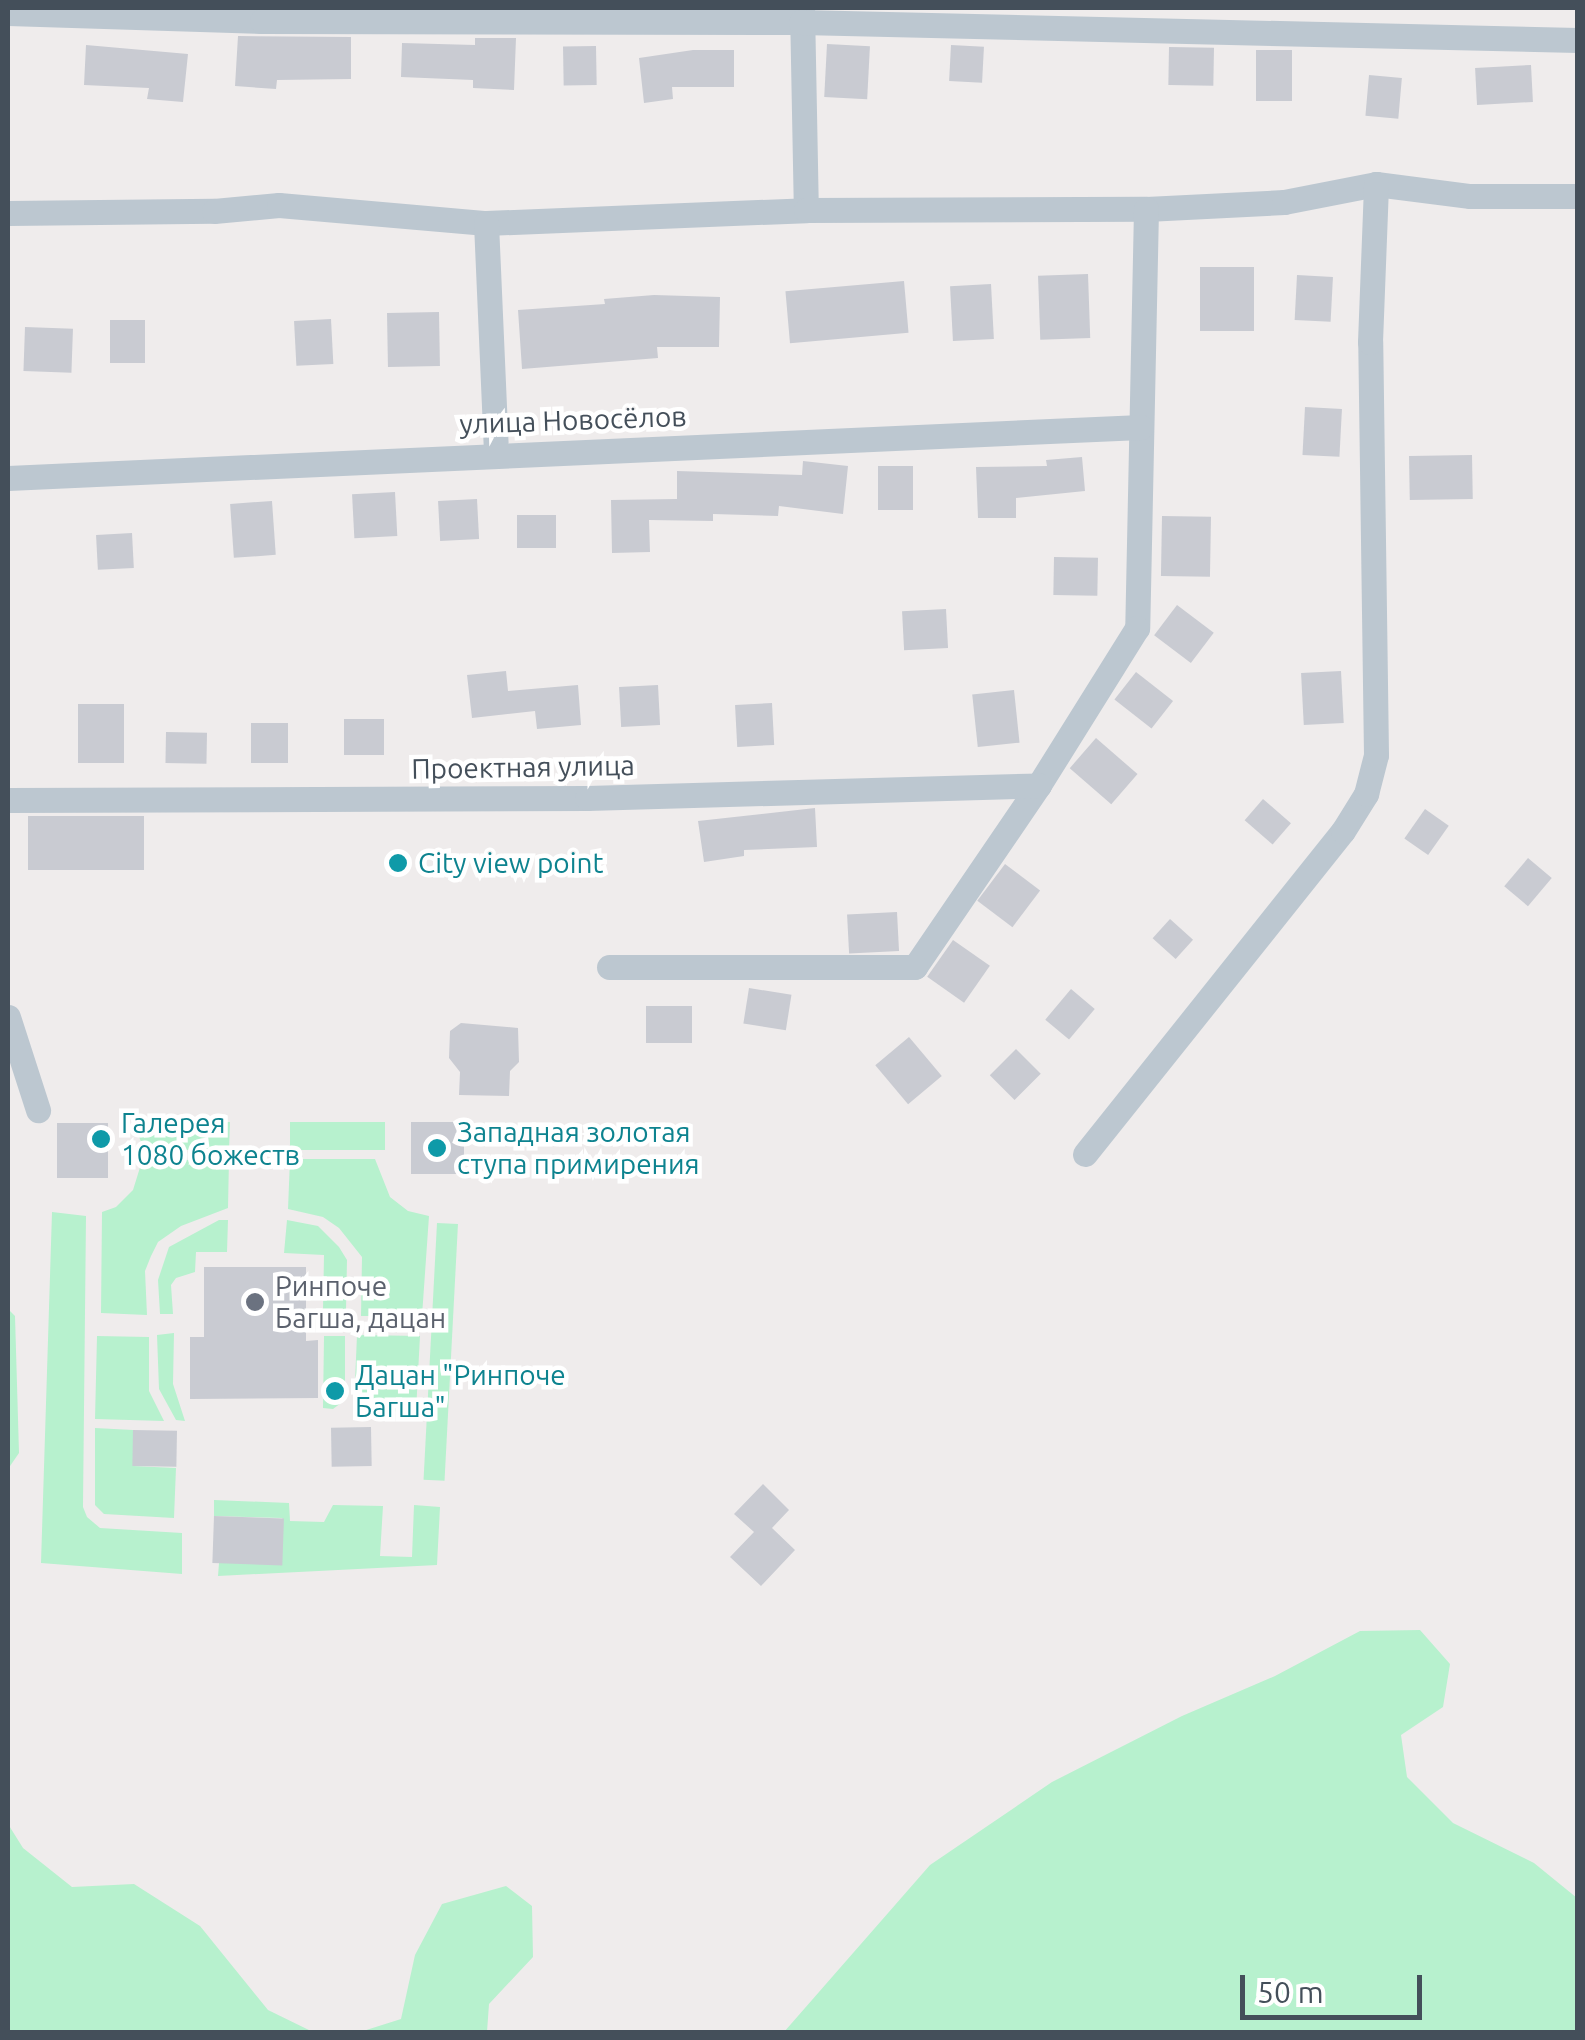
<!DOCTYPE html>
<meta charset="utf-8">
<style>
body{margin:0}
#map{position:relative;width:1585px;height:2040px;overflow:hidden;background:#efecec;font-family:Ubuntu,sans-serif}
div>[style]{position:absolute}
.green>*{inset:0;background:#b7f1ce;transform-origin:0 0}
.building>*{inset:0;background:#c9cbd2;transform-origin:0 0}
.street>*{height:25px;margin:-12.5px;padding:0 12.5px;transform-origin:12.5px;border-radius:12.5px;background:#bcc7d0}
.dots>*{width:28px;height:28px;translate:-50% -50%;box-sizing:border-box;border:5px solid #fff;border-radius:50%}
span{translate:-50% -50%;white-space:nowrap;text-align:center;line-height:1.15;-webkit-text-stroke:9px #fff;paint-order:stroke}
.street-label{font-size:28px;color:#444f5a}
.culture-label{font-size:28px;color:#0d838f}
.left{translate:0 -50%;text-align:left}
.worship-label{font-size:28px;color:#5b616d}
.frame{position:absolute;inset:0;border:10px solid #444f5a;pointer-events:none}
.scale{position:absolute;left:1240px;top:1975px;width:182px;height:45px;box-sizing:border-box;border:5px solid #444f5a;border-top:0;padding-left:12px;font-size:30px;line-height:35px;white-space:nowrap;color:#444f5a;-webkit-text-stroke:8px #fff;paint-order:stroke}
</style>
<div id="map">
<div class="green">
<div style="clip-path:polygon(230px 1122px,229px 1150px,144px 1150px,134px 1123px)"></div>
<div style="left:290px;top:1122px;width:95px;height:28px"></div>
<div style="clip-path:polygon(229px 1159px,228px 1208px,181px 1226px,158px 1242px,151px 1256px,145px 1271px,147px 1315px,101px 1313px,102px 1212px,116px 1207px,133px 1190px,142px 1161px)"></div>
<div style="clip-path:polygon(290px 1159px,375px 1159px,390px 1197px,408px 1211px,429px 1216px,422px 1316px,361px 1316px,362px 1257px,339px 1228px,323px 1217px,288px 1209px)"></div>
<div style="clip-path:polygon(52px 1212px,86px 1216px,83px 1507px,87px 1517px,100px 1528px,182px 1533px,182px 1574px,41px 1563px)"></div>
<div style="clip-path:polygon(219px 1220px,228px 1220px,227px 1252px,196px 1252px,195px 1272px,176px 1278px,171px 1285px,173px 1314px,160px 1314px,158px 1280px,169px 1247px)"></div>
<div style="clip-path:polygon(287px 1220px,318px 1226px,339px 1247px,347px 1260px,346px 1311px,323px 1310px,324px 1255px,284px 1253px)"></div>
<div style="left:437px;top:1223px;width:21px;height:257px;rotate:3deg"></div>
<div style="clip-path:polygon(8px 1309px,15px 1316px,19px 1453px,8px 1469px)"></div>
<div style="clip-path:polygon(174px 1333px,173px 1384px,185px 1421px,176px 1420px,159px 1389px,157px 1335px)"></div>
<div style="clip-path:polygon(357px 1335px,420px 1336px,416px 1411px,359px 1412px,354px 1406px)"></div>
<div style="clip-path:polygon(97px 1336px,149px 1337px,149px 1391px,164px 1421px,95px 1419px)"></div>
<div style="clip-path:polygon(324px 1336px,345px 1336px,345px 1400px,333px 1409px,323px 1408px)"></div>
<div style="clip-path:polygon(95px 1428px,133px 1430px,133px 1466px,176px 1468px,174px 1518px,104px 1514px,95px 1505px)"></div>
<div style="clip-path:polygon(214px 1500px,289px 1503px,290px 1521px,324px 1522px,333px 1505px,383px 1506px,380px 1556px,412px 1557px,414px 1505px,440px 1507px,437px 1565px,218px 1576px,219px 1563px,283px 1518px,214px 1516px)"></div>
<div style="clip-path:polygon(1420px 1630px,1450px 1664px,1443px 1707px,1401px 1735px,1407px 1777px,1453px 1823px,1534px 1863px,1577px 1898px,1577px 2032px,784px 2032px,930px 1865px,1052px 1782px,1182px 1716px,1275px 1676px,1360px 1631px)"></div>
<div style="clip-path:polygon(8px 1824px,23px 1848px,72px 1887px,134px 1884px,200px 1926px,268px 2010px,313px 2032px,8px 2032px)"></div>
<div style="clip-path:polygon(506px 1886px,532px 1906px,533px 1957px,489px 2004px,487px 2032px,360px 2032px,401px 2019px,415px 1955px,442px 1904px)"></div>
</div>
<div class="building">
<div style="clip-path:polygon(238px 36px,351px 37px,351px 79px,277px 80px,276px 89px,235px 86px)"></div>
<div style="clip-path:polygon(475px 38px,516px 38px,514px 90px,473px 88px,473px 80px,401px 77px,402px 43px,475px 45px)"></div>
<div style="left:827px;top:44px;width:43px;height:53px;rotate:3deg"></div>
<div style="clip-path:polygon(86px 45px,188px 54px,183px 102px,147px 99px,149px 88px,84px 85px)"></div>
<div style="left:951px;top:45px;width:33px;height:36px;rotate:3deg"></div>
<div style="left:596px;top:46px;width:39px;height:33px;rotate:89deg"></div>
<div style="left:1169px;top:47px;width:45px;height:38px;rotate:1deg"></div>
<div style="clip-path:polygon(693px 50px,734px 50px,734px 87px,672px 87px,673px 99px,644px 103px,639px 58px)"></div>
<div style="left:1256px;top:50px;width:36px;height:51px"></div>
<div style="left:1531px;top:65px;width:37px;height:56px;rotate:87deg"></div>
<div style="left:1369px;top:75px;width:33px;height:41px;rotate:5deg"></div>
<div style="left:1200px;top:267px;width:54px;height:64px"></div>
<div style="left:1088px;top:274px;width:64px;height:50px;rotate:88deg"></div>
<div style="left:1297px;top:275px;width:36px;height:45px;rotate:3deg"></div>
<div style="left:904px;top:281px;width:52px;height:119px;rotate:85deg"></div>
<div style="left:991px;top:284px;width:55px;height:41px;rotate:87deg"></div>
<div style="clip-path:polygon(654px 295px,720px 297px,719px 347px,657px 347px,658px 358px,522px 369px,518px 310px,605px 304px,604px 299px)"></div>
<div style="left:439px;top:312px;width:54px;height:52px;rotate:89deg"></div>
<div style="left:331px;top:319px;width:45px;height:37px;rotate:87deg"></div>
<div style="left:110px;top:320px;width:35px;height:43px"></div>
<div style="left:25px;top:327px;width:48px;height:44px;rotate:2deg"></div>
<div style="left:1305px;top:407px;width:37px;height:48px;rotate:3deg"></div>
<div style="left:1472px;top:455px;width:44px;height:63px;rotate:89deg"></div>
<div style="clip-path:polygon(1082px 457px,1085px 491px,1016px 498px,1016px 518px,978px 518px,976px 467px,1047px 466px,1046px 460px)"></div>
<div style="clip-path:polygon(803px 461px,848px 466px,843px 514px,779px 506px,778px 516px,713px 514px,713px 521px,649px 520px,650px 552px,612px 553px,611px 500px,677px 499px,677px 471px,802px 475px)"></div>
<div style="left:913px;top:466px;width:44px;height:35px;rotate:90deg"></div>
<div style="left:395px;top:492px;width:44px;height:43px;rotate:87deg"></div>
<div style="left:477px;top:499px;width:40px;height:39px;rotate:87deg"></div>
<div style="left:272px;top:501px;width:54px;height:42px;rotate:86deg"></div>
<div style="left:517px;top:515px;width:39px;height:33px"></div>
<div style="left:1162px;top:516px;width:49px;height:60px;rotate:1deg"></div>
<div style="left:132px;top:533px;width:35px;height:36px;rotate:87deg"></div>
<div style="left:1054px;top:557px;width:44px;height:38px;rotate:1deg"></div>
<div style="left:1177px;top:605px;width:46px;height:38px;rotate:37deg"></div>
<div style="left:946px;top:609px;width:39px;height:44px;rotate:87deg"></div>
<div style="clip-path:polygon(506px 671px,508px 691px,578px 685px,581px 725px,537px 729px,535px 711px,472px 718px,467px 675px)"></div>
<div style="left:1341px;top:671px;width:52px;height:40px;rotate:87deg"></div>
<div style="left:1136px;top:672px;width:47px;height:35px;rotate:38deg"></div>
<div style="left:658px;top:685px;width:40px;height:39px;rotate:87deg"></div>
<div style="left:1014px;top:690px;width:53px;height:42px;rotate:84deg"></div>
<div style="left:772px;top:703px;width:42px;height:37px;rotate:87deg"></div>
<div style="left:78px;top:704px;width:46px;height:59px"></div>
<div style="left:344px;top:719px;width:40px;height:36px"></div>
<div style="left:288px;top:723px;width:40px;height:37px;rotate:90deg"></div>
<div style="left:166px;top:732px;width:41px;height:31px;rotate:1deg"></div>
<div style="left:1096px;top:738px;width:55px;height:40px;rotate:41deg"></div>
<div style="left:1263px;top:799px;width:37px;height:28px;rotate:41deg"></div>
<div style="clip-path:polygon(815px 808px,817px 847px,744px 850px,744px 856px,704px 862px,698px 821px)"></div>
<div style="left:1425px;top:809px;width:29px;height:36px;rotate:35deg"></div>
<div style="left:28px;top:816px;width:116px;height:54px"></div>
<div style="left:1528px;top:858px;width:31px;height:37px;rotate:40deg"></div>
<div style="left:1005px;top:864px;width:44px;height:46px;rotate:37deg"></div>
<div style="left:897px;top:912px;width:39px;height:50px;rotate:87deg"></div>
<div style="left:1170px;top:919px;width:31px;height:26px;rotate:42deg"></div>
<div style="left:953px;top:940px;width:45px;height:45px;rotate:35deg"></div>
<div style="left:749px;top:988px;width:43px;height:36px;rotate:9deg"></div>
<div style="left:1071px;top:989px;width:31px;height:40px;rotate:40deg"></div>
<div style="left:646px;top:1006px;width:46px;height:37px"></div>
<div style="clip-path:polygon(461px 1023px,518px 1028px,519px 1062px,510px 1071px,509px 1096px,459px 1095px,460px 1072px,449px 1058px,450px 1031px)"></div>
<div style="left:909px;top:1037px;width:51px;height:44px;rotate:50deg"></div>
<div style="left:1016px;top:1049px;width:35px;height:37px;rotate:45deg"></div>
<div style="left:411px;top:1122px;width:53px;height:52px"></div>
<div style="left:57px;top:1123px;width:51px;height:55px"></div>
<div style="clip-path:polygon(204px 1267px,306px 1267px,306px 1341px,318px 1340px,318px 1398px,190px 1399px,190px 1337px,204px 1337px)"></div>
<div style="left:371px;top:1427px;width:39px;height:40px;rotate:89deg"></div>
<div style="left:133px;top:1430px;width:44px;height:36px;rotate:1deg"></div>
<div style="clip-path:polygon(763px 1484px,789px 1510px,772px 1528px,795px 1550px,761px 1586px,730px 1557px,754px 1532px,734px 1514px)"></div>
<div style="left:214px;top:1516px;width:70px;height:47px;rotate:2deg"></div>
</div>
<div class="street">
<div style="left:802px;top:8px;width:202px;rotate:88.9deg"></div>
<div style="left:8px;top:13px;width:254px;rotate:1.8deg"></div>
<div style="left:262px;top:21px;width:539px;rotate:0.11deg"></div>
<div style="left:801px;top:22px;width:777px;rotate:1.33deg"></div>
<div style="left:1146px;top:209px;width:138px;rotate:-2.9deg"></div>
<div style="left:1284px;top:202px;width:94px;rotate:-11.1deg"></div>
<div style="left:1376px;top:184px;width:95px;rotate:7.3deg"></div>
<div style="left:1470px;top:196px;width:108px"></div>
<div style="left:8px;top:213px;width:206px;rotate:-0.6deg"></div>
<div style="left:214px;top:211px;width:65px;rotate:-5.3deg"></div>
<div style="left:279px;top:205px;width:208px;rotate:5deg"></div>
<div style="left:486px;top:223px;width:320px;rotate:-2.3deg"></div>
<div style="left:806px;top:210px;width:340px;rotate:-0.2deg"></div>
<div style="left:1146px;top:209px;width:419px;rotate:91.2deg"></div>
<div style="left:1137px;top:628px;width:185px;rotate:122deg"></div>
<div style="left:1039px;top:785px;width:220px;rotate:124.3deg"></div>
<div style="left:915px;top:967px;width:306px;rotate:180deg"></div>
<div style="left:486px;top:223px;width:230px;rotate:87.5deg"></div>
<div style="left:8px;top:478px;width:1134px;rotate:-2.58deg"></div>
<div style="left:8px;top:800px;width:579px;rotate:-0.2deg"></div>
<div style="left:587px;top:798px;width:452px;rotate:-1.6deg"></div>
<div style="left:8px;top:1017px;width:98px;rotate:72.1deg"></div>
<div style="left:1085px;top:1154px;width:413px;rotate:-51.4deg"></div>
<div style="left:1343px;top:831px;width:44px;rotate:-58.1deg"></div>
<div style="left:1366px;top:794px;width:40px;rotate:-75.6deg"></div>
<div style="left:1376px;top:755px;width:413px;rotate:-90.8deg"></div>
<div style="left:1370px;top:342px;width:158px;rotate:-87.8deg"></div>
</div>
<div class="dots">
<div style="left:398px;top:863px;background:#0f9aa8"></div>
<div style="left:101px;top:1139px;background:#0f9aa8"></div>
<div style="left:437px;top:1148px;background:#0f9aa8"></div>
<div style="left:255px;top:1302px;background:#6b7280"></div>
<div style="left:335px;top:1391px;background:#0f9aa8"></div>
</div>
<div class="street-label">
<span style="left:573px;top:420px;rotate:-2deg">улица Новосёлов</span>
<span style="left:523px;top:767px;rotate:-1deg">Проектная улица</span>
</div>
<div class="culture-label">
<span class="left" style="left:418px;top:863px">City view point</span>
<span class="left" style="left:121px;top:1139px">Галерея<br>1080 божеств</span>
<span class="left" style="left:457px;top:1148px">Западная золотая<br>ступа примирения</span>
<span class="left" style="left:355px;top:1391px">Дацан "Ринпоче<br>Багша"</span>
</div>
<div class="worship-label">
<span class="left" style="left:275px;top:1302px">Ринпоче<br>Багша, дацан</span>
</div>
<div class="frame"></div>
<div class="scale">50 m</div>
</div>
